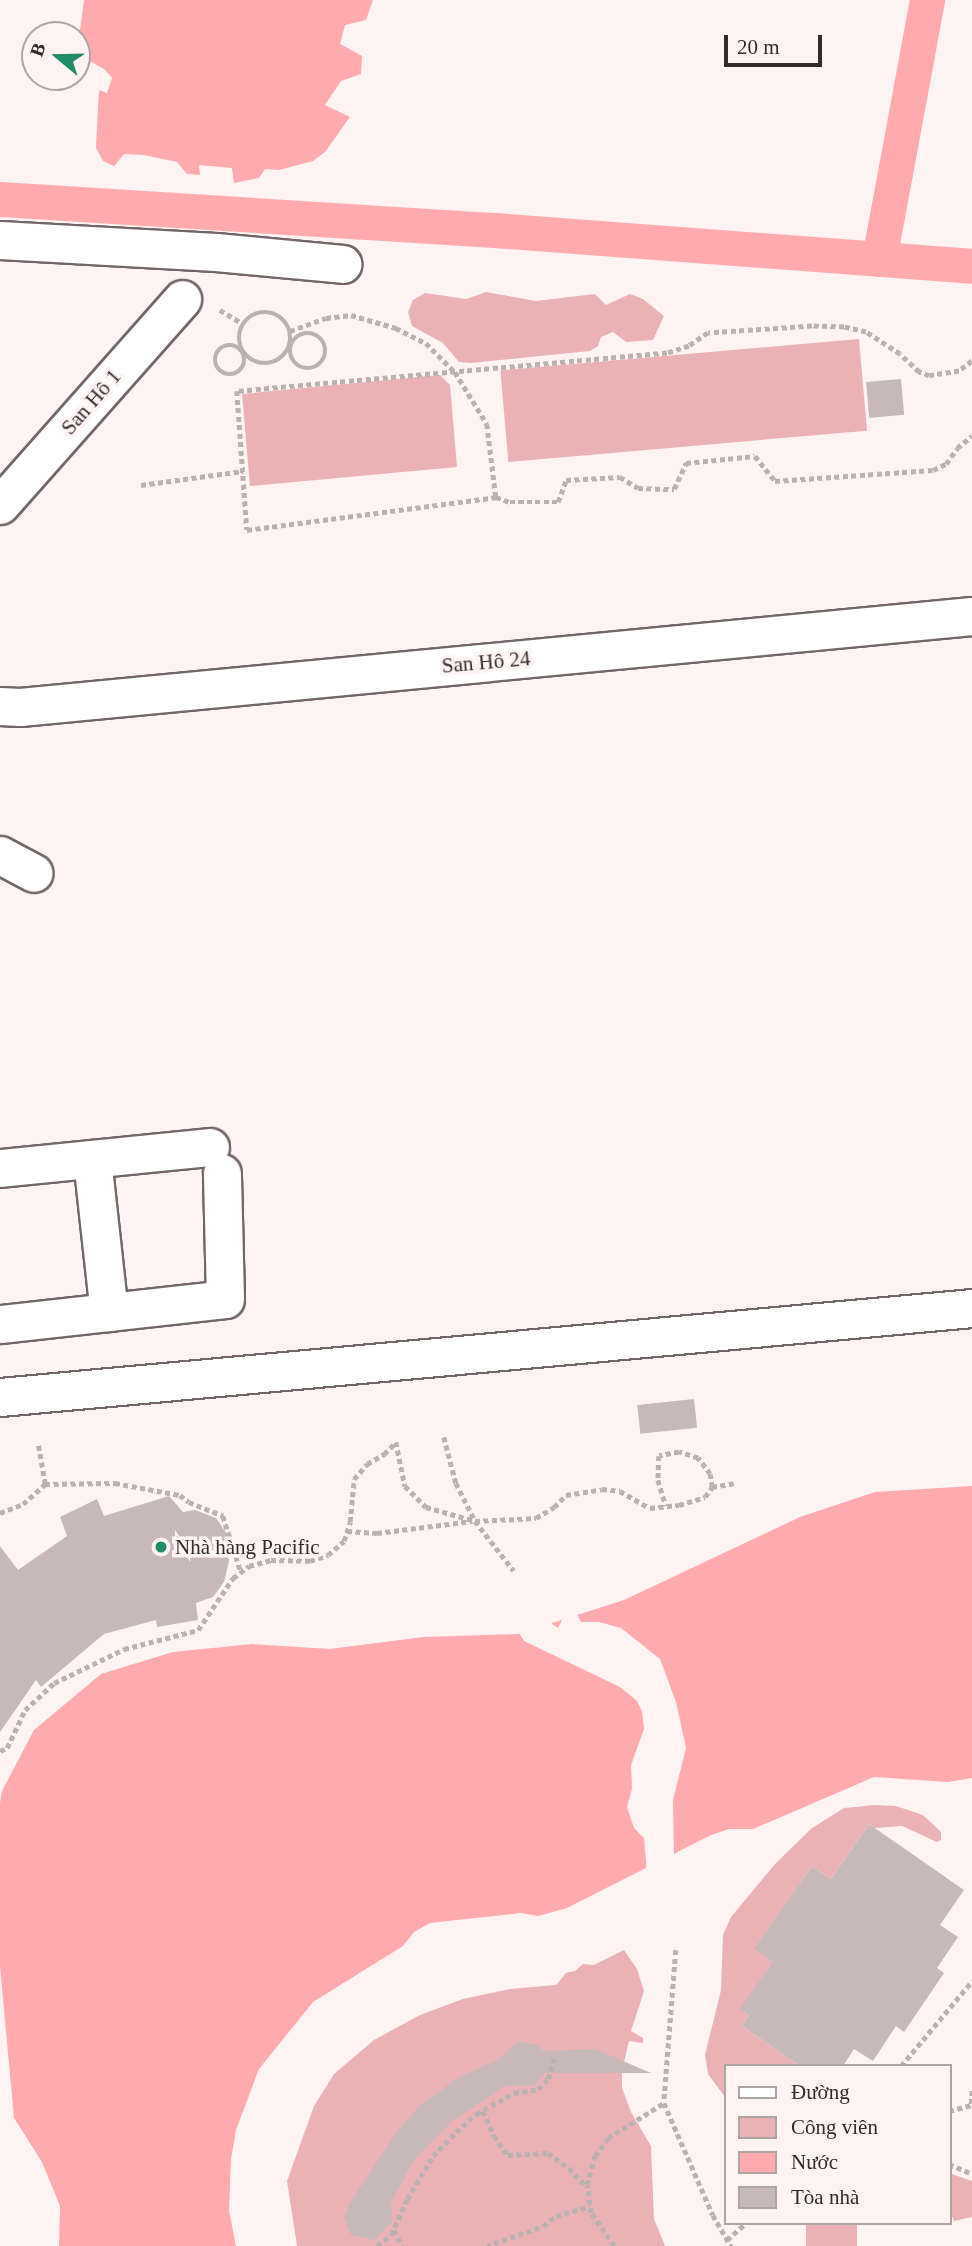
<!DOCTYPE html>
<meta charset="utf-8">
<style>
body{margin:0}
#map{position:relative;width:972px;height:2246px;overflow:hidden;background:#fef3f3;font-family:"Times New Roman",serif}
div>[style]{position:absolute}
.green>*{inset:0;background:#eab2b4;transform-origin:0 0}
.water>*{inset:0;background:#feaaae}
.pier>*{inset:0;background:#fef3f3}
.canal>*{height:35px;margin:-17.5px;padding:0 17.5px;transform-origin:17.5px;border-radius:17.5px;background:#feaaae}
.building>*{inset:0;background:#c7b9ba;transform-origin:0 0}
.path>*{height:4.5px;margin-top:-2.25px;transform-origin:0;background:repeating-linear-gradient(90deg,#bab1b1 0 5px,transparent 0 8.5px)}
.path>.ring{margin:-2.25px;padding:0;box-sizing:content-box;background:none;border:4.5px solid #bab1b1;border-radius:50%}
.roads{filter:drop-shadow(2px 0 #736667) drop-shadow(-2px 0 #736667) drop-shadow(0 2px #736667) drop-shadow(0 -2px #736667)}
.street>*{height:37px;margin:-18.5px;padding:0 18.5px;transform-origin:18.5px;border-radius:18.5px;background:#fff}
.dots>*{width:19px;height:19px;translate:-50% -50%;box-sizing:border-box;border:4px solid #fef3f3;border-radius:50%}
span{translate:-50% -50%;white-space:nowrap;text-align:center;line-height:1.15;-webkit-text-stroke:7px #fef3f3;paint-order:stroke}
.street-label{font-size:21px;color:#312b2c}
.poi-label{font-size:21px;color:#312b2c}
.left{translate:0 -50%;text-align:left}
.legend{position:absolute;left:724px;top:2064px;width:228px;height:161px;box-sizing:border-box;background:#fef3f3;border:2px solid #aca3a3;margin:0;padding:9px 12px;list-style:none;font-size:21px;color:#312b2c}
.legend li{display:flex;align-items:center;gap:14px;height:35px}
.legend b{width:35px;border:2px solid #aca3a3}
.north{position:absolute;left:21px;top:21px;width:70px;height:70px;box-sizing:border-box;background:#fef3f3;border:2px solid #aca3a3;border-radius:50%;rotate:289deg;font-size:19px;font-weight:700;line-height:28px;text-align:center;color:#312b2c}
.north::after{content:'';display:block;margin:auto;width:24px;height:32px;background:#218b68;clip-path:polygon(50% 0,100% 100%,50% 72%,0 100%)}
.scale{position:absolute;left:724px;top:35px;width:98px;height:32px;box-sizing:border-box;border:4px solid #312b2c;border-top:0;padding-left:9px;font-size:21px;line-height:24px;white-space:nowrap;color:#312b2c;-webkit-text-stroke:5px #fef3f3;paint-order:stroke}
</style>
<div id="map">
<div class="green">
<div style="clip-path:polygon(486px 292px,536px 301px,595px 294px,606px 305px,630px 294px,643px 299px,664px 316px,653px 340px,626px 342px,613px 332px,601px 337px,598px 346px,590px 351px,471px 363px,459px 362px,443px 343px,412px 326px,408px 312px,413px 300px,425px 293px,466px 299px)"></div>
<div style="left:859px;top:339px;width:92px;height:360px;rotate:85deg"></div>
<div style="clip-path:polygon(440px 375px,450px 385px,457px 467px,250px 486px,242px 394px)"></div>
<div style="clip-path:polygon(875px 1805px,896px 1806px,923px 1815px,941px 1832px,941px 1840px,937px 1842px,902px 1826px,875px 1828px,869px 1824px,831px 1879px,812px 1866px,755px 1949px,772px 1962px,741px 2009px,749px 2015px,742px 2026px,800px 2066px,725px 2066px,725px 2097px,708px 2074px,705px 2055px,721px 1990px,723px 1935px,731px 1917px,775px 1864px,812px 1828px,844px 1808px)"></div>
<div style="clip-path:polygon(624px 1950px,637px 1969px,644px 1991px,631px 2031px,643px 2038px,643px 2043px,629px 2041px,622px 2071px,622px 2088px,631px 2112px,651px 2146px,654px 2219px,665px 2246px,297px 2246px,287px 2181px,314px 2106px,334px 2074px,374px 2040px,420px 2015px,463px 1999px,510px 1989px,556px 1985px,566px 1973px,575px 1971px,583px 1964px,594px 1965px)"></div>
<div style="clip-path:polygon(949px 2173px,972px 2181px,972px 2217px,954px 2221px,949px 2209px)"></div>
<div style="left:806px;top:2223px;width:51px;height:24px"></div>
</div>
<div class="water">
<div style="clip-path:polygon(84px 0,373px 0,366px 20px,345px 25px,340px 44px,362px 56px,361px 74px,341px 81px,325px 105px,350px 117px,325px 152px,313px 161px,279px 170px,265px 169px,259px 178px,234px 183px,232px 168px,199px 165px,200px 175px,187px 174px,177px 162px,144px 155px,124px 154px,114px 166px,103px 161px,96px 148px,99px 90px,107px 93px,112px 78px,104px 69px,88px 60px,79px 38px)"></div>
<div style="clip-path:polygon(972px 1486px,972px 1778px,948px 1782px,874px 1777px,753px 1829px,729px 1829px,711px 1835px,567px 1908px,538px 1916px,521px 1913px,430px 1923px,414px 1932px,403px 1946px,313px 2002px,259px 2069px,236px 2130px,231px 2159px,229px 2211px,236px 2246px,59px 2246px,60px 2206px,42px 2162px,14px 2118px,0 1966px,0 1803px,2px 1791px,34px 1730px,101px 1674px,173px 1652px,252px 1644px,330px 1649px,424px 1637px,518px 1634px,624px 1600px,800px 1517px,875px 1492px)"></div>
</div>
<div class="pier">
<div style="clip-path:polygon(576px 1612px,581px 1622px,599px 1622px,621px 1628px,660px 1659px,676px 1702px,686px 1748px,673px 1800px,674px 1858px,647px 1874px,644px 1838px,634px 1828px,627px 1807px,632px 1789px,631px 1765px,644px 1729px,642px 1711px,637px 1701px,620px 1687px,524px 1641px,518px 1631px,548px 1621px,558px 1628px,563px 1618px,561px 1617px)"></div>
</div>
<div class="canal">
<div style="left:0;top:199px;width:496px;rotate:3.6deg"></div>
<div style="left:495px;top:230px;width:478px;rotate:4.3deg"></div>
<div style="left:879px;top:259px;width:263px;rotate:-79.5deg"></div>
</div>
<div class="building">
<div style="left:901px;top:379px;width:36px;height:35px;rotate:85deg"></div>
<div style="left:694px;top:1399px;width:29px;height:57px;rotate:84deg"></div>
<div style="clip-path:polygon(169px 1496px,183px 1512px,195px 1510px,216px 1518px,227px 1534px,229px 1561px,224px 1582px,213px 1597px,196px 1603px,198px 1620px,157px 1627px,156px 1620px,104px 1634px,41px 1687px,36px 1680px,0 1732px,0 1546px,18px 1570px,67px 1536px,60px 1517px,97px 1499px,104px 1516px)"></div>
<div style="clip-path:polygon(869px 1824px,964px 1890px,940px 1925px,958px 1937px,937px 1968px,944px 1973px,904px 2032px,896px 2026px,873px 2061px,854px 2049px,843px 2066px,800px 2066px,742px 2026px,749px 2015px,740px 2009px,772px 1962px,754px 1949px,812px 1866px,831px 1879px)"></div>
<div style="clip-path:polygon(518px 2041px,538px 2045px,543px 2051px,595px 2049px,651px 2073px,545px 2073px,535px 2085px,505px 2086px,452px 2121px,414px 2160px,391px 2202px,392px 2222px,374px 2240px,351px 2235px,344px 2217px,352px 2200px,396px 2133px,419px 2106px,458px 2078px,501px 2058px)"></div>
</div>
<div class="path">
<div style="left:220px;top:310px;width:27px;rotate:31deg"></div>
<div class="ring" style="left:239px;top:312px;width:47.5px;height:47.5px"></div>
<div style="left:290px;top:331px;width:38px;rotate:-20deg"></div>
<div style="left:326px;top:318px;width:25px;rotate:-7deg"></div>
<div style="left:351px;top:315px;width:47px;rotate:16.1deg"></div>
<div style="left:396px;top:328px;width:34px;rotate:27deg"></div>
<div style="left:426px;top:343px;width:41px;rotate:45deg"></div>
<div style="left:455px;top:372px;width:61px;rotate:58.4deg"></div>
<div style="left:487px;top:424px;width:74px;rotate:83deg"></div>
<div class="ring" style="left:290px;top:333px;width:31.5px;height:31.5px"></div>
<div class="ring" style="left:215px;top:345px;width:25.5px;height:25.5px"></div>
<div style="left:972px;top:361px;width:16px;rotate:142deg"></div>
<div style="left:959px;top:371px;width:30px;rotate:171deg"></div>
<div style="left:929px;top:376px;width:11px;rotate:-158deg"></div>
<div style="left:919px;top:372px;width:26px;rotate:-137deg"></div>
<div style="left:900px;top:354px;width:40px;rotate:-147.1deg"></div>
<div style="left:866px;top:332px;width:23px;rotate:-167deg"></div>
<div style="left:844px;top:327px;width:32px;rotate:-178deg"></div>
<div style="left:812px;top:326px;width:104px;rotate:176.1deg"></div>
<div style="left:708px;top:333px;width:23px;rotate:146deg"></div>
<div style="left:689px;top:346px;width:23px;rotate:162deg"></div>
<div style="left:667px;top:353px;width:432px;rotate:174.9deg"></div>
<div style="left:237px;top:391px;width:139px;rotate:85.9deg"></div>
<div style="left:247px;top:530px;width:251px;rotate:-7.5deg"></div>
<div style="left:496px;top:497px;width:15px;rotate:20deg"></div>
<div style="left:510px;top:502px;width:48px"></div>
<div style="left:558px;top:502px;width:23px;rotate:-70deg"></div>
<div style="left:566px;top:480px;width:54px;rotate:-3.2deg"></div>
<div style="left:620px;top:477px;width:21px;rotate:31deg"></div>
<div style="left:638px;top:488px;width:36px;rotate:2deg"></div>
<div style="left:674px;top:489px;width:29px;rotate:-65deg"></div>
<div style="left:686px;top:463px;width:69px;rotate:-5.8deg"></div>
<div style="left:755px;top:456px;width:32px;rotate:51deg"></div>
<div style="left:775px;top:481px;width:158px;rotate:-4deg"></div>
<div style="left:933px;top:470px;width:14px;rotate:-25deg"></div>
<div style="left:946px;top:464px;width:19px;rotate:-55deg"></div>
<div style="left:957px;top:448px;width:19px;rotate:-39deg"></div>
<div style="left:141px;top:485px;width:103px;rotate:-7.8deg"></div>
<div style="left:444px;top:1437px;width:48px;rotate:75.4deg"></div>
<div style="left:456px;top:1483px;width:42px;rotate:63.4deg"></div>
<div style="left:475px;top:1521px;width:63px;rotate:52deg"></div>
<div style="left:45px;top:1484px;width:70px;rotate:-0.8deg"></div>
<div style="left:115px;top:1483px;width:66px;rotate:10.5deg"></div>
<div style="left:180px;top:1495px;width:11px;rotate:38deg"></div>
<div style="left:189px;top:1502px;width:37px;rotate:22deg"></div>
<div style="left:223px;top:1516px;width:59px;rotate:72.2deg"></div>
<div style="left:712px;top:1487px;width:22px;rotate:-10deg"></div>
<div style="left:0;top:1513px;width:25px;rotate:-21deg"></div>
<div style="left:23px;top:1504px;width:30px;rotate:-42deg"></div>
<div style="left:45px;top:1484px;width:41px;rotate:-99.9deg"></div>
<div style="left:347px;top:1531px;width:30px;rotate:4deg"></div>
<div style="left:377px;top:1533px;width:96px;rotate:-7.2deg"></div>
<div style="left:0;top:1751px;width:8px;rotate:-23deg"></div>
<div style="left:7px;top:1748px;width:42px;rotate:-64.7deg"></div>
<div style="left:25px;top:1710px;width:40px;rotate:-43deg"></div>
<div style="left:54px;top:1683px;width:78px;rotate:-25.9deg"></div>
<div style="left:124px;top:1649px;width:76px;rotate:-14.4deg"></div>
<div style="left:198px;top:1630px;width:63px;rotate:-56.1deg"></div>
<div style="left:233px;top:1578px;width:20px;rotate:-37deg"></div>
<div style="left:249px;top:1566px;width:23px;rotate:-15deg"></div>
<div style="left:271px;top:1560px;width:39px;rotate:1deg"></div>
<div style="left:310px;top:1561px;width:19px;rotate:-18deg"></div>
<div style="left:328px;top:1555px;width:21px;rotate:-41deg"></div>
<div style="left:344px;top:1541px;width:20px;rotate:-72deg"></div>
<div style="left:350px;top:1522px;width:43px;rotate:-84.7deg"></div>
<div style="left:354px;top:1479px;width:20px;rotate:-49deg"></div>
<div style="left:367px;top:1464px;width:20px;rotate:-30deg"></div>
<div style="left:384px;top:1454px;width:17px;rotate:-45deg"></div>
<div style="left:396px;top:1442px;width:45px;rotate:78.4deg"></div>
<div style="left:405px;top:1486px;width:30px;rotate:45deg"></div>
<div style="left:426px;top:1507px;width:51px;rotate:15.9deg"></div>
<div style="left:475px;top:1521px;width:61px;rotate:-2.8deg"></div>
<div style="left:536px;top:1518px;width:21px;rotate:-31deg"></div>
<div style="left:554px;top:1507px;width:17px;rotate:-45deg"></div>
<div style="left:566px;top:1495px;width:36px;rotate:-9deg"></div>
<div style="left:602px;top:1489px;width:18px;rotate:6deg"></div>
<div style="left:620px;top:1491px;width:34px;rotate:30deg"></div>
<div style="left:650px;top:1508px;width:29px;rotate:-6deg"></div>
<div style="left:679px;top:1505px;width:27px;rotate:-17deg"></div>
<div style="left:705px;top:1497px;width:12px;rotate:-55deg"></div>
<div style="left:712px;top:1487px;width:13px;rotate:-99deg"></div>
<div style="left:710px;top:1474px;width:20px;rotate:-127deg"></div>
<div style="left:698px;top:1458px;width:20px;rotate:-162deg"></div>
<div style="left:679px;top:1452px;width:20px;rotate:169deg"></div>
<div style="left:659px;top:1456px;width:24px;rotate:92deg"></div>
<div style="left:658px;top:1480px;width:27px;rotate:73deg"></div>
<div style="left:676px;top:1950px;width:153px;rotate:94.5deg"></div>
<div style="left:664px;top:2103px;width:122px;rotate:66.4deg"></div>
<div style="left:713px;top:2215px;width:36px;rotate:60deg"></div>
<div style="left:901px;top:2066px;width:111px;rotate:-50.1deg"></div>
<div style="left:971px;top:2104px;width:16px;rotate:-86deg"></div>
<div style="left:483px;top:2111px;width:27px;rotate:66deg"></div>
<div style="left:494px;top:2136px;width:24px;rotate:54deg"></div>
<div style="left:508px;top:2155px;width:40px;rotate:-2.9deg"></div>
<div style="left:548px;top:2153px;width:26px;rotate:36deg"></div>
<div style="left:569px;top:2168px;width:25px;rotate:47deg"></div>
<div style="left:949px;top:2111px;width:24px;rotate:-15deg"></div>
<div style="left:949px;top:2164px;width:25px;rotate:23deg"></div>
<div style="left:394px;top:2230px;width:18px;rotate:63deg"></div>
<div style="left:727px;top:2240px;width:25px;rotate:-42deg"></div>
<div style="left:377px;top:2246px;width:18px;rotate:-38deg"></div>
<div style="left:391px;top:2235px;width:39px;rotate:-66deg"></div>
<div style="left:407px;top:2199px;width:50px;rotate:-58.8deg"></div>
<div style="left:433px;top:2156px;width:33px;rotate:-46deg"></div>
<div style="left:456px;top:2132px;width:27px;rotate:-42deg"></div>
<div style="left:476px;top:2114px;width:43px;rotate:-28.9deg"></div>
<div style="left:514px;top:2093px;width:24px;rotate:-9deg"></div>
<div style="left:538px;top:2089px;width:14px;rotate:-45deg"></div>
<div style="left:548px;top:2079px;width:21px;rotate:-73deg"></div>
<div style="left:486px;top:2246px;width:60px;rotate:-19.3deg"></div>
<div style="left:543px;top:2226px;width:16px;rotate:-38deg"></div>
<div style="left:556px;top:2216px;width:35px;rotate:-16deg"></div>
<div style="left:614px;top:2246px;width:40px;rotate:-124.9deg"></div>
<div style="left:591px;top:2213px;width:28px;rotate:-98deg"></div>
<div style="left:587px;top:2185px;width:30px;rotate:-75deg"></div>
<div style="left:595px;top:2156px;width:22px;rotate:-54deg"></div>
<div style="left:608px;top:2138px;width:66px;rotate:-32deg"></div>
</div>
<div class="roads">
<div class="street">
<div style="left:0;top:240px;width:216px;rotate:3.2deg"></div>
<div style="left:216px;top:252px;width:127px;rotate:5.4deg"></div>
<div style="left:0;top:505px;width:275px;rotate:-48.5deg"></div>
<div style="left:0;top:706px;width:20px;rotate:3deg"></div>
<div style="left:20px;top:707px;width:956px;rotate:-5.46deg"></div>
<div style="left:0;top:855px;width:38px;rotate:28deg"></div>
<div style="left:92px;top:1159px;width:154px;rotate:83.7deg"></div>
<div style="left:0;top:1168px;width:211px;rotate:-5.7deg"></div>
<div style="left:0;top:1324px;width:226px;rotate:-6.3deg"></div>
<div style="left:225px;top:1299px;width:126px;rotate:-91.4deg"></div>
<div style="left:0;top:1397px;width:976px;rotate:-5.23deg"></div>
</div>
</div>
<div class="dots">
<div style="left:161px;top:1547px;background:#218b68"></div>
</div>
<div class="street-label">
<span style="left:91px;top:402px;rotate:-49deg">San Hô 1</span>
<span style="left:486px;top:662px;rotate:-5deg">San Hô 24</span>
</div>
<div class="poi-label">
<span class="left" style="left:175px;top:1547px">Nhà hàng Pacific</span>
</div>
<ul class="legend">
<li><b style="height:9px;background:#fff"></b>Đường</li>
<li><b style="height:19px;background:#eab2b4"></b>Công viên</li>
<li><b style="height:19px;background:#feaaae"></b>Nước</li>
<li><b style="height:19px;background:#c7b9ba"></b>Tòa nhà</li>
</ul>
<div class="north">B</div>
<div class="scale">20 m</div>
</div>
